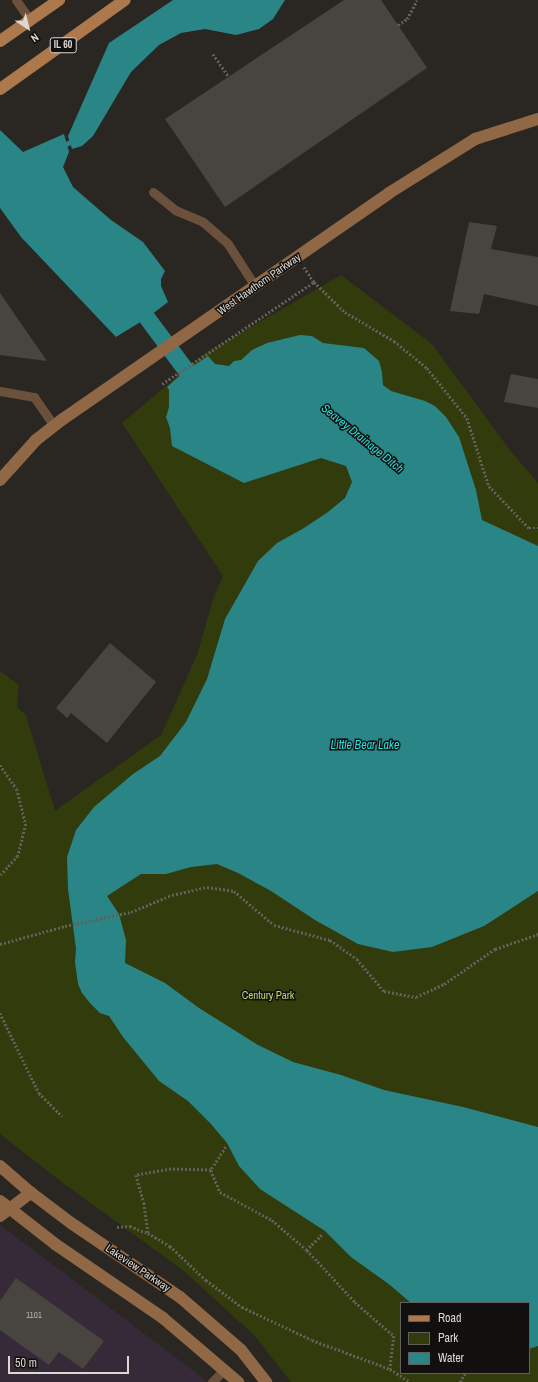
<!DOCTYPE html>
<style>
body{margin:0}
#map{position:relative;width:538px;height:1382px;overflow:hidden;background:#2a2722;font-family:"Archivo Narrow",sans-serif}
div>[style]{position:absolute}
.commercial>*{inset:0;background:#362a38}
.green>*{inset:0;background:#313b0b}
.water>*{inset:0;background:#298586}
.stream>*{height:5px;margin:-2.5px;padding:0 2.5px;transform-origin:2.5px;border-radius:2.5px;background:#298586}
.canal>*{height:17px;margin:-8.5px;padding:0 8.5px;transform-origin:8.5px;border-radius:8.5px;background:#298586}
.building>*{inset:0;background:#48443f}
.path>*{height:2.5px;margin-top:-1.25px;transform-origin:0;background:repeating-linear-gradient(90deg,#63605b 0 2px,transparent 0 4px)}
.lane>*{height:9px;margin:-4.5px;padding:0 4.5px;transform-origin:4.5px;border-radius:4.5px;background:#6b513c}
.secondary>*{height:12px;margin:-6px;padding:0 6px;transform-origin:6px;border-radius:6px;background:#916846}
.primary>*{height:12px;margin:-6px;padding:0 6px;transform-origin:6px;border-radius:6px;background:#ad794c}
span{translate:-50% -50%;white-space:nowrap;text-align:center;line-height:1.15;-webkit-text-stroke:3px #12100e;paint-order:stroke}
.number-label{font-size:9px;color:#b6b3b0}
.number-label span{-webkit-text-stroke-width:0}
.shield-label span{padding:1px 3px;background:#12100e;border:1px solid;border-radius:3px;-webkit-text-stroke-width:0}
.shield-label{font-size:10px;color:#dbd8d5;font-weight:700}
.street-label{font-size:11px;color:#dbd8d5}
.park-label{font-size:11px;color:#bdd76e}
.water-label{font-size:12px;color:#25dfe1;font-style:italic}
.legend{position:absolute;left:400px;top:1302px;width:130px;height:72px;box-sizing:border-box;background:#12100e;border:1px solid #62605e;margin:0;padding:5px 7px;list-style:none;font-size:12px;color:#dbd8d5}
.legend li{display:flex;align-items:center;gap:8px;height:20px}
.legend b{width:20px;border:1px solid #62605e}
.north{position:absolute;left:8px;top:8px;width:40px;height:40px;-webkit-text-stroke:3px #12100e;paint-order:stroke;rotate:145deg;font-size:11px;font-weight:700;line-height:16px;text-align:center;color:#dbd8d5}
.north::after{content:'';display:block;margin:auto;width:14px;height:18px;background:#dbd8d5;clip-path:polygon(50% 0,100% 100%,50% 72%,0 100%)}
.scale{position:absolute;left:8px;top:1356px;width:121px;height:18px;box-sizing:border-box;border:2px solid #dbd8d5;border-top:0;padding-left:5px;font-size:12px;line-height:14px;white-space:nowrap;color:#dbd8d5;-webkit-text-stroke:3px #12100e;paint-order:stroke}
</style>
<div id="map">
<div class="commercial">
<div style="clip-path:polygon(0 1225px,208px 1382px,0 1382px)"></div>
</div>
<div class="green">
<div style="clip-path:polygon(evenodd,341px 275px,432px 344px,512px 453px,538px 483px,538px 1382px,291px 1382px,255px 1336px,184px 1271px,59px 1180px,0 1134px,0 671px,19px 685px,17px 707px,26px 715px,55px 811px,161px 735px,197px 655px,213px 599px,223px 576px,122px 423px,204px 354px,341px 275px,401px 1303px,529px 1303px,529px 1373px,401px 1373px,401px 1303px)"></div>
</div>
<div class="water">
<div style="clip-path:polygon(173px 0,285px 0,273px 19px,259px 29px,236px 35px,205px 29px,181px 33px,159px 45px,131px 72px,93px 136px,82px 146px,72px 149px,68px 136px,109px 43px)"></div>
<div style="clip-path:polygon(0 130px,23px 152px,64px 134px,69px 152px,63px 167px,73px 187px,111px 220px,143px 242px,165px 271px,161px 279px,161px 286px,168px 302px,147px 318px,116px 337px,21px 237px,0 208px)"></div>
<div style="clip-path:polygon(300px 335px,312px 336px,323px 343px,364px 348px,379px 361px,382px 372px,383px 385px,391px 391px,425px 401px,435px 406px,446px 417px,459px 437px,476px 490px,482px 520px,538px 546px,538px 891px,484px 926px,432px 947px,393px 952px,358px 944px,315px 920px,271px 891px,238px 873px,217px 864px,191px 867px,166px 874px,141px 874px,107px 896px,119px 914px,126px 940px,125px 963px,165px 983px,199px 1008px,258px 1045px,293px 1062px,341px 1075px,384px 1090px,463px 1107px,538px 1127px,538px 1346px,529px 1349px,529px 1303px,411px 1303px,390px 1285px,351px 1257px,325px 1231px,260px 1189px,239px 1166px,227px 1143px,211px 1124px,188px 1101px,159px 1081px,123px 1037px,109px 1016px,100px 1013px,90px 1003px,82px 993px,78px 984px,75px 962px,76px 949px,68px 889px,67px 857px,76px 830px,94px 807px,133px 774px,160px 756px,186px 722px,207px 679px,225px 619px,258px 561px,277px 543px,304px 528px,328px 512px,345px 498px,352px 482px,346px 466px,321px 458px,244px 483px,172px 446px,170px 428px,166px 417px,169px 407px,169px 390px,167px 387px,184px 372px,189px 379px,194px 375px,190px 368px,208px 356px,215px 364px,229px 366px,234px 361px,241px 360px,252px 350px,267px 343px)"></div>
</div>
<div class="stream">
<div style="left:66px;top:144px;width:4px;rotate:-27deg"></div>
</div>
<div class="canal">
<div style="left:147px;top:318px;width:74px;rotate:53.3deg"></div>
</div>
<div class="building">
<div style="clip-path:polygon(344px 0,381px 0,427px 68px,225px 207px,165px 119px)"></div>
<div style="clip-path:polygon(469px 222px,497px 226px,491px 249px,538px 257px,538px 306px,484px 294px,479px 314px,450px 311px)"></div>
<div style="clip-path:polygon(0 293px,47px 361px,0 355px)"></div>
<div style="clip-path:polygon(511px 374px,538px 379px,538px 408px,504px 402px)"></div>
<div style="clip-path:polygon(110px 643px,156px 682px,107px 743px,71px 713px,67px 718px,56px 708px)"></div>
<div style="clip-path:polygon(16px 1278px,104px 1341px,83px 1369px,59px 1352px,49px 1365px,0 1330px,0 1301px)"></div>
</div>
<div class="path">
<div style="left:398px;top:25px;width:11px;rotate:-34deg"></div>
<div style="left:407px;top:19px;width:21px;rotate:-62deg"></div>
<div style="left:213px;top:54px;width:28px;rotate:55deg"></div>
<div style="left:304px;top:267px;width:18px;rotate:56deg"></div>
<div style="left:162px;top:384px;width:183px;rotate:-33.9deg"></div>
<div style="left:314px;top:282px;width:43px;rotate:44.1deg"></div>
<div style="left:345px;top:312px;width:57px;rotate:30.6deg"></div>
<div style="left:394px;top:341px;width:43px;rotate:39.3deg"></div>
<div style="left:427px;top:368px;width:64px;rotate:51.3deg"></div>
<div style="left:467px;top:418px;width:71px;rotate:72.1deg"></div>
<div style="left:489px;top:486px;width:58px;rotate:46.4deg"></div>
<div style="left:529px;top:528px;width:9px"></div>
<div style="left:0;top:765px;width:29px;rotate:55deg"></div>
<div style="left:17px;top:789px;width:36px;rotate:76deg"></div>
<div style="left:26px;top:824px;width:33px;rotate:104deg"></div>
<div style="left:18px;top:856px;width:27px;rotate:132deg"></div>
<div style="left:0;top:944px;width:67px;rotate:-15.5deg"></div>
<div style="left:65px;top:926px;width:67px;rotate:-12deg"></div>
<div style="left:131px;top:912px;width:44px;rotate:-22.5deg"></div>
<div style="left:172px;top:895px;width:36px;rotate:-13deg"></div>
<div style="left:207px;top:887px;width:27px;rotate:8deg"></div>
<div style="left:234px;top:891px;width:52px;rotate:40.4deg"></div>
<div style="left:274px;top:925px;width:58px;rotate:15deg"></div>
<div style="left:330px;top:940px;width:33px;rotate:35deg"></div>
<div style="left:357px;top:959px;width:42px;rotate:49.8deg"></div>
<div style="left:384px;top:991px;width:33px;rotate:11deg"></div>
<div style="left:416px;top:997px;width:31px;rotate:-25deg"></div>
<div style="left:444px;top:984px;width:62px;rotate:-34.5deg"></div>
<div style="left:495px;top:949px;width:46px;rotate:-19.2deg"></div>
<div style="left:0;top:1013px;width:89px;rotate:64deg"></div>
<div style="left:39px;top:1093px;width:33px;rotate:45deg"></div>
<div style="left:226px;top:1147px;width:27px;rotate:123deg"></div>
<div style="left:211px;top:1170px;width:40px;rotate:-178.6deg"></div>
<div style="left:171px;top:1169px;width:36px;rotate:170deg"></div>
<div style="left:136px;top:1175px;width:29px;rotate:74deg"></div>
<div style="left:144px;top:1203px;width:30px;rotate:82deg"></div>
<div style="left:148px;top:1233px;width:26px;rotate:31deg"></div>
<div style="left:170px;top:1246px;width:50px;rotate:43.4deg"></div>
<div style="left:206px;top:1280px;width:45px;rotate:36.9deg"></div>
<div style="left:242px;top:1307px;width:77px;rotate:25.2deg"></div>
<div style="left:312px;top:1340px;width:83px;rotate:20.4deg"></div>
<div style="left:211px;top:1170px;width:24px;rotate:68deg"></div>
<div style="left:220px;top:1192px;width:59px;rotate:28.3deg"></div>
<div style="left:272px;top:1220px;width:46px;rotate:40.6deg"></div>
<div style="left:117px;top:1227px;width:13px;rotate:-4deg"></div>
<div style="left:130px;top:1226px;width:18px;rotate:22deg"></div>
<div style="left:322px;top:1235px;width:21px;rotate:135deg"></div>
<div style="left:307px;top:1250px;width:71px;rotate:47.3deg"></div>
<div style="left:355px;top:1302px;width:52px;rotate:41.1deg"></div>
<div style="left:394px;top:1336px;width:33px;rotate:97deg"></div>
<div style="left:390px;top:1369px;width:24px;rotate:33deg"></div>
<div style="left:460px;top:1382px;width:10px;rotate:-61deg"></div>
</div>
<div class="lane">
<div style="left:16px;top:0;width:24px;rotate:55deg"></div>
<div style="left:153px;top:192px;width:28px;rotate:39deg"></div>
<div style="left:175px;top:210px;width:30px;rotate:23deg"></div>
<div style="left:203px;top:222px;width:33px;rotate:41deg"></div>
<div style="left:228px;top:244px;width:50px;rotate:57.3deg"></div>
<div style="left:0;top:391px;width:35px;rotate:10deg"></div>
<div style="left:34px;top:397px;width:35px;rotate:55deg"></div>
<div style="left:212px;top:1382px;width:17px;rotate:-45deg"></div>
</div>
<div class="secondary">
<div style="left:0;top:480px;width:54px;rotate:-48deg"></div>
<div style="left:36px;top:440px;width:34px;rotate:-38deg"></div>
<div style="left:63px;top:419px;width:397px;rotate:-34.7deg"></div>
<div style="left:389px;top:193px;width:102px;rotate:-32.1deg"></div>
<div style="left:475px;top:139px;width:66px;rotate:-17.6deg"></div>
<div style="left:0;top:1166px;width:35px;rotate:41deg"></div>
<div style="left:26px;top:1189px;width:56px;rotate:37.1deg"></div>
<div style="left:71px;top:1223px;width:132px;rotate:34.2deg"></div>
<div style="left:180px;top:1297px;width:81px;rotate:41deg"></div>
<div style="left:241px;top:1350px;width:41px;rotate:52deg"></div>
<div style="left:0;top:1201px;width:70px;rotate:38deg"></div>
<div style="left:55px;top:1244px;width:131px;rotate:34.4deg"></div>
<div style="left:163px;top:1318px;width:99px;rotate:40.5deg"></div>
<div style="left:0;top:1216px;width:39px;rotate:-37deg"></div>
</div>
<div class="primary">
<div style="left:0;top:41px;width:72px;rotate:-34.8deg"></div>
<div style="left:0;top:89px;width:153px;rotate:-35.5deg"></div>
</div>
<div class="number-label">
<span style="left:34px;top:1315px">1101</span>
</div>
<div class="shield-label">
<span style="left:63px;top:45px">IL 60</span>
</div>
<div class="street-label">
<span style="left:259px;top:284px;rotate:-35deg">West Hawthorn Parkway</span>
<span style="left:138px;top:1268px;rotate:34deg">Lakeview Parkway</span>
</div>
<div class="park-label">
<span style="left:268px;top:995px">Century Park</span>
</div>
<div class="water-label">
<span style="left:362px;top:439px;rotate:39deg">Seavey Drainage Ditch</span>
<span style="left:365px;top:746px">Little Bear Lake</span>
</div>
<ul class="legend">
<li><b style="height:5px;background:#ad794c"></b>Road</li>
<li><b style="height:11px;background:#313b0b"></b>Park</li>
<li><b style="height:11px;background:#298586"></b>Water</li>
</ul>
<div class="north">N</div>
<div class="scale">50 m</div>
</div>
